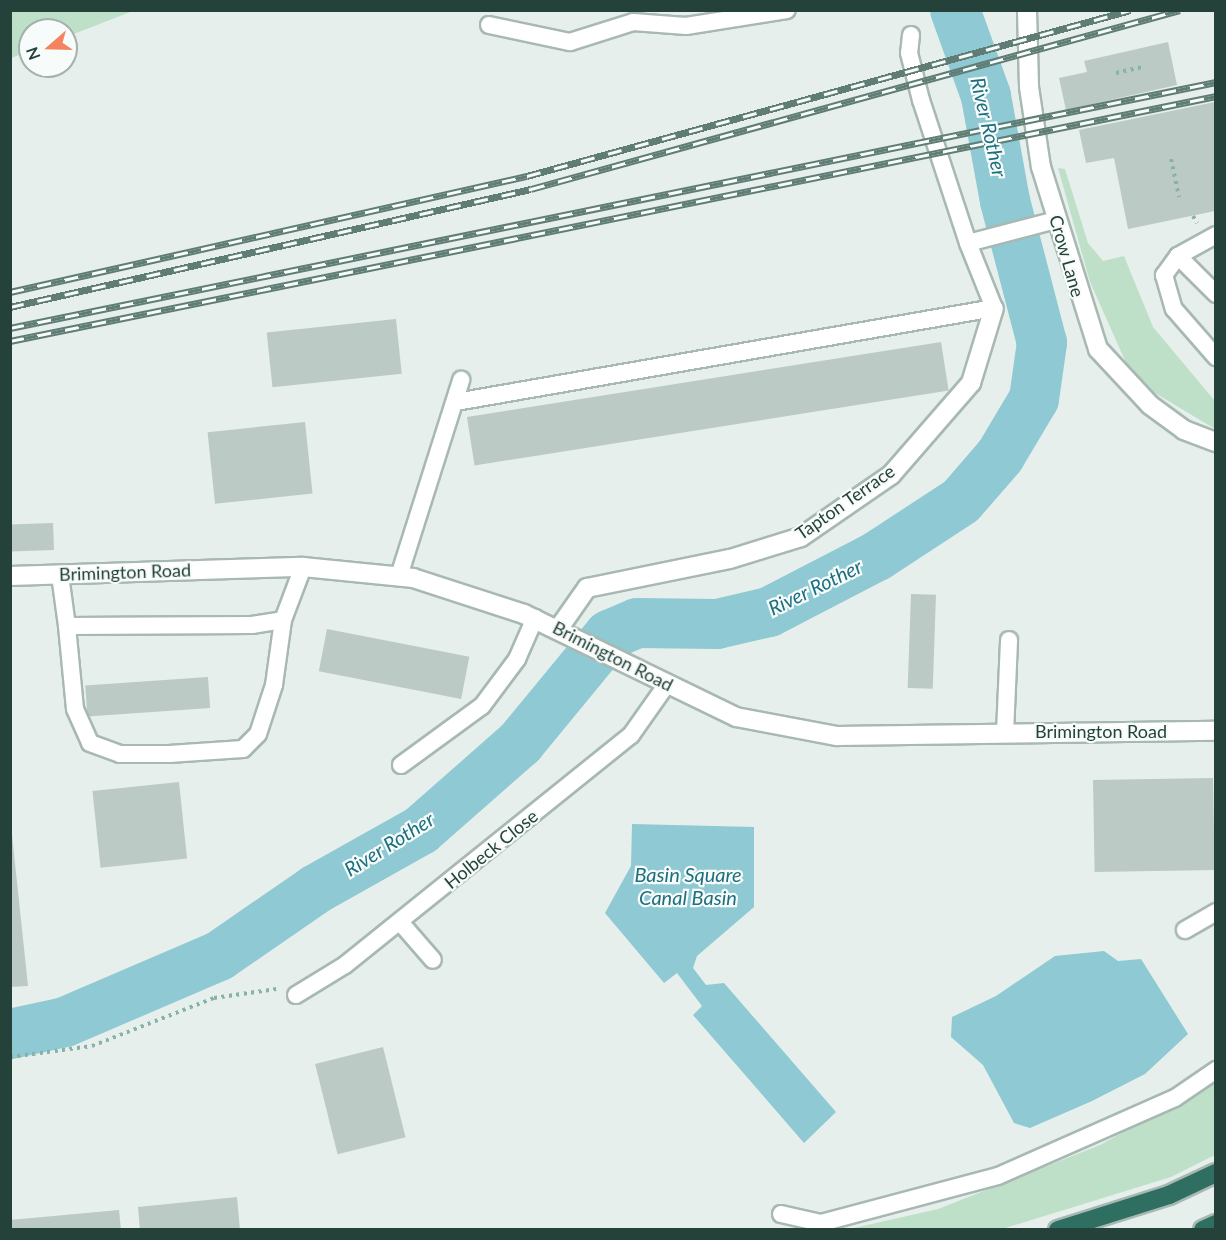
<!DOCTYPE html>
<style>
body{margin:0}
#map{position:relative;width:1226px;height:1240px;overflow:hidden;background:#e6efeb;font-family:Lato,sans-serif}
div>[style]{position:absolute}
.green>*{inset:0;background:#bfe0c8}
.water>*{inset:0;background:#8ec9d4}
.river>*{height:50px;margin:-25px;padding:0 25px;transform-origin:25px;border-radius:25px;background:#8ec9d4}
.building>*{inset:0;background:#bbcac4;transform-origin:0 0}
.path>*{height:4px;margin-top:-2px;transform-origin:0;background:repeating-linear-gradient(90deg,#86b3a5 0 3px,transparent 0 7.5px)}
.roads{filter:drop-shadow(2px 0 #a8b8b2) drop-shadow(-2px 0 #a8b8b2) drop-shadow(0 2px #a8b8b2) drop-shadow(0 -2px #a8b8b2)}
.lane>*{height:16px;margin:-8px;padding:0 8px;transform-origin:8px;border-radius:8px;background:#fff}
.street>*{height:18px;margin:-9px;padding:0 9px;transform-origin:9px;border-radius:9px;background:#fff}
.secondary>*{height:18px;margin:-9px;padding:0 9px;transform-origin:9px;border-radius:9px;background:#fff}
.highway>*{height:18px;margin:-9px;padding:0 9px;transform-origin:9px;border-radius:9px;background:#2f6f62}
.rail>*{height:7px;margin-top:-3.5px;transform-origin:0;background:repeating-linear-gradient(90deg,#f7fbf9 0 14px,#5f7d75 0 28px);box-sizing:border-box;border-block:2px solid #5f7d75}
span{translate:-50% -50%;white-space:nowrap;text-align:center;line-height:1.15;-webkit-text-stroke:4.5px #f7fbf9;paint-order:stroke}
.street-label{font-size:18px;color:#24423a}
.water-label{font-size:20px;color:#1c6f80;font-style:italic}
.frame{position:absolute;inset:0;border:12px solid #24423a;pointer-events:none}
.north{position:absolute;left:18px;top:18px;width:60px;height:60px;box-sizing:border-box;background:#f7fbf9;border:2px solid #a3b1ad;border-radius:50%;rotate:250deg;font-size:16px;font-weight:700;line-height:24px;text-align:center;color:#24423a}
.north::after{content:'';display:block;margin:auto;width:21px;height:27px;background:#f4845f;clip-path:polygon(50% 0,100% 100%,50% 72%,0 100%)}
</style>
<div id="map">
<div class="green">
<div style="clip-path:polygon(11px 10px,133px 10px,133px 11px,66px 37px,66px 30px,30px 30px,30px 51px,11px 58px)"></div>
<div style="clip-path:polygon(1058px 168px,1065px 169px,1088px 243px,1103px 261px,1124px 256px,1153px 327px,1215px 401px,1215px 429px,1150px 390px,1127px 365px,1090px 282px)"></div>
<div style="clip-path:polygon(1215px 1081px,1215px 1155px,1171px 1177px,1002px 1229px,845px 1230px,938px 1209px,1100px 1145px)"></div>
</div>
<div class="water">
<div style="clip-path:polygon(632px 824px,754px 827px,754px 907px,697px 956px,693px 968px,706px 985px,724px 983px,836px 1112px,804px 1143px,693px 1015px,702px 1006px,677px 973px,664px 983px,605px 913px,631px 866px)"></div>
<div style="clip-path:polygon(1104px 951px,1118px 961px,1141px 959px,1188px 1034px,1145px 1074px,1092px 1101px,1030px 1128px,1014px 1123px,983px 1065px,951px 1037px,952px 1017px,996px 996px,1055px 956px)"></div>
</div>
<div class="river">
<div style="left:10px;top:1034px;width:56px;rotate:-12.3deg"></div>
<div style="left:65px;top:1022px;width:168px;rotate:-23.2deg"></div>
<div style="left:219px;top:956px;width:118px;rotate:-34.6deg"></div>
<div style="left:316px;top:889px;width:120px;rotate:-29.3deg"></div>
<div style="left:421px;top:830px;width:132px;rotate:-41.3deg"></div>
<div style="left:520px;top:743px;width:140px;rotate:-50.5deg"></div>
<div style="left:609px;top:635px;width:30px;rotate:-23deg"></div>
<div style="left:637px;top:623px;width:80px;rotate:0.7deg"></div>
<div style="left:717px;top:624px;width:53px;rotate:-13deg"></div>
<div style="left:769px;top:612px;width:122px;rotate:-27.4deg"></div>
<div style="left:877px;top:556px;width:100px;rotate:-33.2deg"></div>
<div style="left:961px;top:501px;width:60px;rotate:-49.1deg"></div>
<div style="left:1000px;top:456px;width:66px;rotate:-59.2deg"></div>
<div style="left:1034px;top:399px;width:57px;rotate:-81.9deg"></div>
<div style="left:1042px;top:343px;width:147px;rotate:-104.6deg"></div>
<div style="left:1005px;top:201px;width:107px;rotate:-100.3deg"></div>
<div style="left:986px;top:96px;width:91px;rotate:-109.8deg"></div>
</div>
<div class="building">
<div style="clip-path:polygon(1168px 42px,1177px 85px,1066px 110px,1059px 78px,1087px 72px,1084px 61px)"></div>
<div style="clip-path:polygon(1215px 102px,1215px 211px,1128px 229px,1114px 158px,1086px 163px,1079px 130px)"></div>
<div style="left:396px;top:319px;width:55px;height:130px;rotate:84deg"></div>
<div style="left:941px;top:342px;width:49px;height:480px;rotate:81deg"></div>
<div style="left:305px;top:422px;width:72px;height:98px;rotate:84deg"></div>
<div style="left:53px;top:523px;width:27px;height:43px;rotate:88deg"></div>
<div style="left:911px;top:594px;width:25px;height:94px;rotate:2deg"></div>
<div style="left:327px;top:629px;width:145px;height:43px;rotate:11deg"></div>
<div style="left:208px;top:677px;width:31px;height:123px;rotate:86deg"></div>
<div style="left:1213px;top:778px;width:92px;height:120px;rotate:89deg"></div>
<div style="left:179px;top:782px;width:77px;height:87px;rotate:84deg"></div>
<div style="clip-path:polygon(10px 816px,28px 986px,10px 987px)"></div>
<div style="left:383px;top:1047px;width:93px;height:70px;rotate:76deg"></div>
<div style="clip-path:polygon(237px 1197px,240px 1230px,140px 1230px,138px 1207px)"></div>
<div style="clip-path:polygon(119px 1210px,121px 1230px,11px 1230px,10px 1220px)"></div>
</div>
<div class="path">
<div style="left:1116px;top:73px;width:28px;rotate:-13deg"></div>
<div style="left:1171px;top:159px;width:39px;rotate:78deg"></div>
<div style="left:1193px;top:216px;width:8px;rotate:60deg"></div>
<div style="left:10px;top:1057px;width:83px;rotate:-7.6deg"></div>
<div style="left:92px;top:1046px;width:131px;rotate:-21.5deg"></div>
<div style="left:214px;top:998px;width:63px;rotate:-8.3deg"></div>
</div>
<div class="roads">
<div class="lane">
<div style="left:489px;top:25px;width:83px;rotate:11.9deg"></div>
<div style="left:570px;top:42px;width:66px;rotate:-17.6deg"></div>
<div style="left:633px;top:22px;width:53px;rotate:4.3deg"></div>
<div style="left:686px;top:26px;width:102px;rotate:-9deg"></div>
<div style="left:911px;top:35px;width:18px;rotate:96deg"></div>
<div style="left:909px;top:53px;width:49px;rotate:75.7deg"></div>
<div style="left:921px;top:100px;width:151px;rotate:71.8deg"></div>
<div style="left:1216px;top:235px;width:43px;rotate:151.1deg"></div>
<div style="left:1178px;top:256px;width:24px;rotate:126deg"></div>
<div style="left:1164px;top:275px;width:35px;rotate:74deg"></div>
<div style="left:1174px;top:309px;width:64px;rotate:48.8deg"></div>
<div style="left:1178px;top:256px;width:54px;rotate:45deg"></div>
<div style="left:456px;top:402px;width:546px;rotate:-9.91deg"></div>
<div style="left:994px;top:308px;width:70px;rotate:-111.8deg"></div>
<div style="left:968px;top:243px;width:91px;rotate:-14.6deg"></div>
<div style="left:60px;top:575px;width:51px;rotate:82.2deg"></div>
<div style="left:67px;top:626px;width:185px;rotate:-0.3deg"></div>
<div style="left:252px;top:625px;width:31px;rotate:-9deg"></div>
<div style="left:283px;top:620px;width:57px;rotate:-69.3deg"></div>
<div style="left:399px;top:576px;width:206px;rotate:-72.4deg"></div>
<div style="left:67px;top:626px;width:83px;rotate:84.5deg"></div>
<div style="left:75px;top:709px;width:37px;rotate:66deg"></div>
<div style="left:90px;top:743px;width:32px;rotate:20deg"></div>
<div style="left:120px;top:754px;width:49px"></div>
<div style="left:169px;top:754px;width:74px;rotate:-3.9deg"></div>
<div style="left:243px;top:749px;width:21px;rotate:-45deg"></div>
<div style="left:258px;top:734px;width:52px;rotate:-71.9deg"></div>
<div style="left:274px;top:685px;width:66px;rotate:-82.1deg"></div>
<div style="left:1005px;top:733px;width:93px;rotate:-87.5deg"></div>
<div style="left:401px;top:765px;width:100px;rotate:-36.1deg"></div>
<div style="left:482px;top:706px;width:59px;rotate:-53.3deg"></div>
<div style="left:517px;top:659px;width:45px;rotate:-66.3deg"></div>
<div style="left:400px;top:922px;width:50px;rotate:49deg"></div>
<div style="left:1185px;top:930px;width:36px;rotate:-30deg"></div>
<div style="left:296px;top:995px;width:57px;rotate:-31.5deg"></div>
<div style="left:345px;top:965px;width:367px;rotate:-38.8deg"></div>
<div style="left:631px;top:735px;width:62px;rotate:-54.8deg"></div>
<div style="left:781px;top:1214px;width:41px;rotate:12.7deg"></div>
<div style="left:821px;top:1223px;width:183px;rotate:-14.9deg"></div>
<div style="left:998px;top:1176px;width:193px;rotate:-23.8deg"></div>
<div style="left:1175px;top:1098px;width:50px;rotate:-34.3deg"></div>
</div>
<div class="street">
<div style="left:559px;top:628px;width:49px;rotate:-55deg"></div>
<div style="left:587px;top:588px;width:146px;rotate:-11.5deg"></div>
<div style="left:730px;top:559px;width:74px;rotate:-17.2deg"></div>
<div style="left:801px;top:537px;width:109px;rotate:-34.6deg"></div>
<div style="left:891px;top:475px;width:122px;rotate:-49deg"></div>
<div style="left:971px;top:383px;width:78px;rotate:-73deg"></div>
</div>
<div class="secondary">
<div style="left:1027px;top:10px;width:77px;rotate:88.5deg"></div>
<div style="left:1029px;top:87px;width:81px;rotate:81.5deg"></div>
<div style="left:1041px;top:167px;width:191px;rotate:72.6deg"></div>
<div style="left:1098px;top:349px;width:76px;rotate:47.1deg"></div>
<div style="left:1150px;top:405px;width:42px;rotate:36.3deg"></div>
<div style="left:1184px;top:430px;width:34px;rotate:21deg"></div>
<div style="left:10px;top:576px;width:293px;rotate:-1.8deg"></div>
<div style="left:303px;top:567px;width:111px;rotate:5.7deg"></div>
<div style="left:413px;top:578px;width:117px;rotate:18deg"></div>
<div style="left:524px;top:614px;width:236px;rotate:25.9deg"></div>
<div style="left:736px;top:717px;width:103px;rotate:10.7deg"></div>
<div style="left:837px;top:736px;width:379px;rotate:-0.8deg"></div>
</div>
<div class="highway">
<div style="left:1058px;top:1230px;width:116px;rotate:-17.5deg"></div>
<div style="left:1169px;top:1195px;width:52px;rotate:-25.1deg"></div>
<div style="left:1203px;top:1230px;width:14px;rotate:-25deg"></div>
</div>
</div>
<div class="rail">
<div style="left:10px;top:292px;width:530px;rotate:-12.65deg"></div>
<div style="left:527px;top:176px;width:626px;rotate:-15.37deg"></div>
<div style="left:10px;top:307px;width:534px;rotate:-12.76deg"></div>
<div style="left:531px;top:189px;width:673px;rotate:-15.42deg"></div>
<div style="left:10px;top:328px;width:1231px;rotate:-11.53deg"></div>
<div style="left:10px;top:341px;width:1231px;rotate:-11.48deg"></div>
</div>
<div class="street-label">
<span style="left:1067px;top:256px;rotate:74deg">Crow Lane</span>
<span style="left:845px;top:502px;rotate:-35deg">Tapton Terrace</span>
<span style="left:125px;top:572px;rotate:-2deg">Brimington Road</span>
<span style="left:613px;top:656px;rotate:27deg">Brimington Road</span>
<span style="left:1101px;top:731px">Brimington Road</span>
<span style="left:491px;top:849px;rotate:-39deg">Holbeck Close</span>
</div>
<div class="water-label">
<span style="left:989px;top:127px;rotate:77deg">River Rother</span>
<span style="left:815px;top:587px;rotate:-26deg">River Rother</span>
<span style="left:389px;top:844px;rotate:-32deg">River Rother</span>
<span style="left:688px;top:886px">Basin Square<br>Canal Basin</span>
</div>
<div class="frame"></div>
<div class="north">N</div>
</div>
